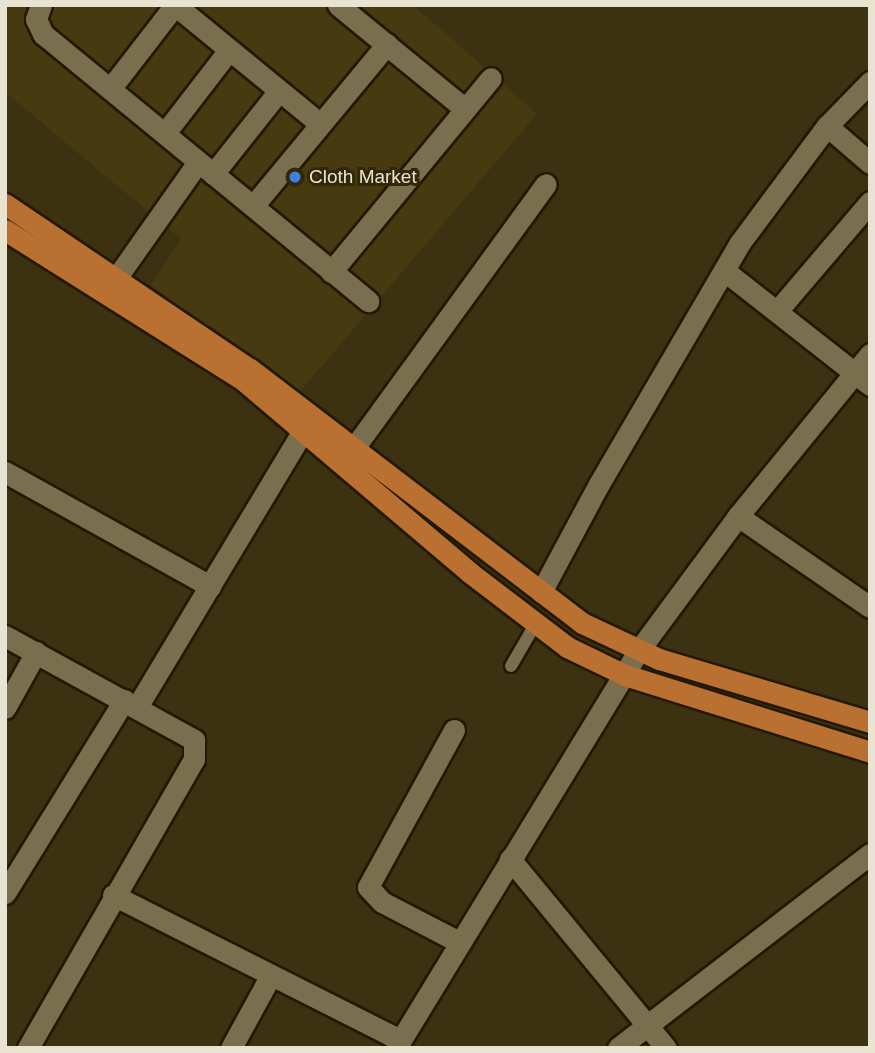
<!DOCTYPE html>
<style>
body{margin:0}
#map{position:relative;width:875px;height:1053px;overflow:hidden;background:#3c3212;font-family:Arial,sans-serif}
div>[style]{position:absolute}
.built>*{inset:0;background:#473a11}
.roads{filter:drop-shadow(2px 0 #231900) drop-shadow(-2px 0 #231900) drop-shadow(0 2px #231900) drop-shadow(0 -2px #231900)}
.lane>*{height:12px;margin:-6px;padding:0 6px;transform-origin:6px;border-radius:6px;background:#796e4d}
.street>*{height:21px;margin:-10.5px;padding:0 10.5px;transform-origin:10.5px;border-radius:10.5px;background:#796e4d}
.primary>*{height:21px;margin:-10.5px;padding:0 10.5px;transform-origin:10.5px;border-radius:10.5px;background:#b97031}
.dots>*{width:19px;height:19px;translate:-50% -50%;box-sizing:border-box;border:4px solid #322807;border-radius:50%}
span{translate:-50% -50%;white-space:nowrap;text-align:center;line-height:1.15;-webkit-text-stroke:6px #322807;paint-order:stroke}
.poi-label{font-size:19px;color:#e9e3d1}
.left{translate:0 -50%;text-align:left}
.frame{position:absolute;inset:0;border:7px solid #e9e3d1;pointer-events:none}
</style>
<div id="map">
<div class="built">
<div style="clip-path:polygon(5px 5px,413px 5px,537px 114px,297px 395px,151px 285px,181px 239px,5px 92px)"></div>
</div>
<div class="roads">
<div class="lane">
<div style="left:511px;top:666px;width:50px;rotate:-59.8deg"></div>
</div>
<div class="street">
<div style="left:41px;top:5px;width:15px;rotate:110deg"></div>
<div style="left:36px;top:19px;width:17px;rotate:65deg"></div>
<div style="left:43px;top:34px;width:421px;rotate:39.4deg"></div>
<div style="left:175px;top:5px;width:186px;rotate:39.3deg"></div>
<div style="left:338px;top:5px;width:164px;rotate:39.3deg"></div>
<div style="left:110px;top:89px;width:106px;rotate:-52.3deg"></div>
<div style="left:827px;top:126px;width:57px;rotate:40.7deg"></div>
<div style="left:165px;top:133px;width:105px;rotate:-52.4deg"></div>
<div style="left:213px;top:174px;width:105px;rotate:-51.6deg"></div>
<div style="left:253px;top:206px;width:210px;rotate:-50.4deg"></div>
<div style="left:331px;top:272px;width:251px;rotate:-50.5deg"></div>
<div style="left:726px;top:272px;width:183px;rotate:38.1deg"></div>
<div style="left:117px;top:277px;width:141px;rotate:-54.8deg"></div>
<div style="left:778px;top:310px;width:142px;rotate:-49.6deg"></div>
<div style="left:354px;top:448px;width:326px;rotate:-54deg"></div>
<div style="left:5px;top:472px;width:235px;rotate:29.1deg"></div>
<div style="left:738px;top:516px;width:160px;rotate:34.6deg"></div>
<div style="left:541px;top:592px;width:123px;rotate:-61.8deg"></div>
<div style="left:599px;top:484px;width:278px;rotate:-59.7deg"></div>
<div style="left:739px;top:244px;width:147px;rotate:-53.3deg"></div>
<div style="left:827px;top:126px;width:62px;rotate:-45.7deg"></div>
<div style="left:5px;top:636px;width:216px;rotate:28.8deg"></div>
<div style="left:194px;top:740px;width:19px;rotate:90deg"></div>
<div style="left:194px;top:759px;width:333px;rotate:119.9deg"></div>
<div style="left:137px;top:707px;width:322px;rotate:-59deg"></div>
<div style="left:5px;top:708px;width:64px;rotate:-61deg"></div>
<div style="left:454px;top:730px;width:179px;rotate:118.7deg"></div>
<div style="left:368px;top:887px;width:21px;rotate:47deg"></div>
<div style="left:382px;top:902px;width:87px;rotate:27.5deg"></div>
<div style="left:510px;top:859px;width:245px;rotate:50.5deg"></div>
<div style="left:5px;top:893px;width:227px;rotate:-58.3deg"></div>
<div style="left:113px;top:895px;width:322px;rotate:26.8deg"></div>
<div style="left:231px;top:1048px;width:83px;rotate:-61.3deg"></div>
<div style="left:396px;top:1048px;width:466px;rotate:-58.6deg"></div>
<div style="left:639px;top:650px;width:167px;rotate:-53.5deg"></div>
<div style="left:738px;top:516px;width:209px;rotate:-50.8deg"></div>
<div style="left:618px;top:1048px;width:318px;rotate:-37.6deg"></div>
</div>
<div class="primary">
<div style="left:5px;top:204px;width:295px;rotate:34deg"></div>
<div style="left:250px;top:369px;width:418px;rotate:37.4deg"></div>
<div style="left:582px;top:623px;width:85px;rotate:25.1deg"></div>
<div style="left:659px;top:659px;width:220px;rotate:16.6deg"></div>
<div style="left:5px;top:230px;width:281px;rotate:32.2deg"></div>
<div style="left:243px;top:380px;width:297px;rotate:40.3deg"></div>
<div style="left:469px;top:572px;width:123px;rotate:37.4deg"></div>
<div style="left:567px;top:647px;width:64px;rotate:25.8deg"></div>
<div style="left:625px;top:675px;width:257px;rotate:17.4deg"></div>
</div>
</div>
<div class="dots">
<div style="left:295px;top:177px;background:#3f7fe0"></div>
</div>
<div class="poi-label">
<span class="left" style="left:309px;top:177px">Cloth Market</span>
</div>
<div class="frame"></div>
</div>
